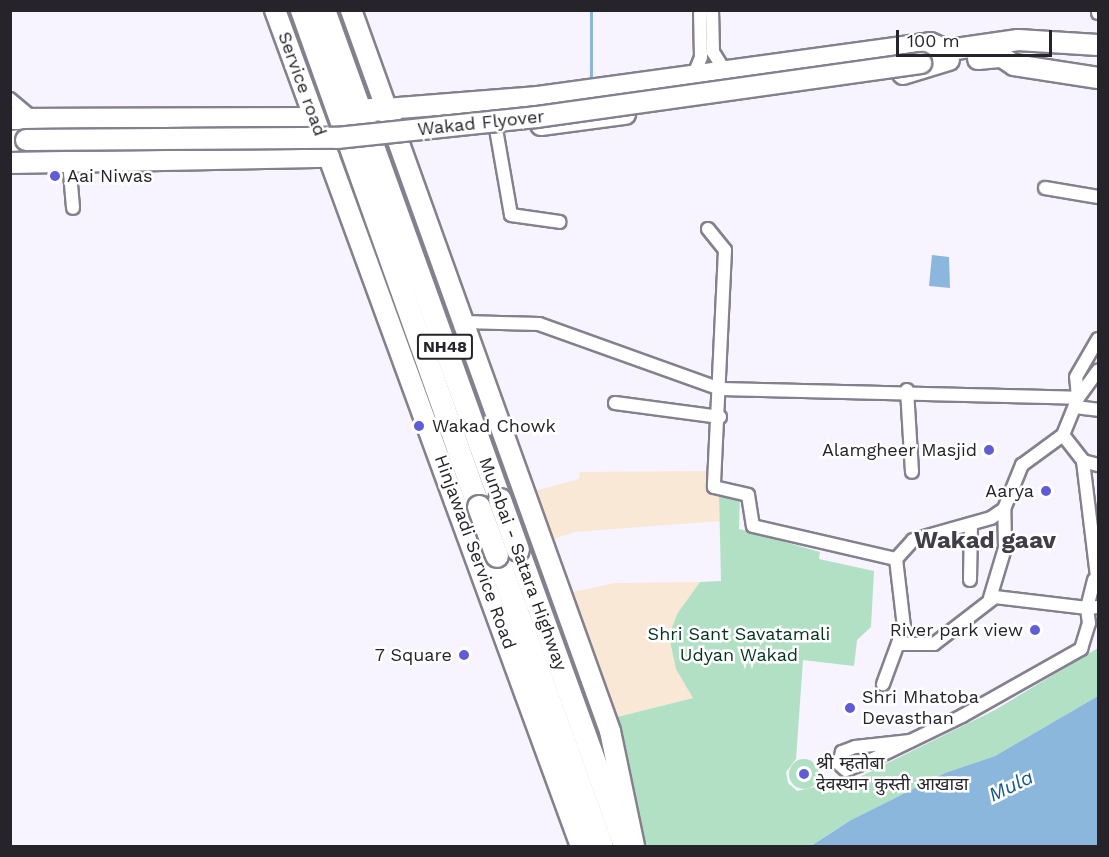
<!DOCTYPE html>
<meta charset="utf-8">
<style>
body{margin:0}
#map{position:relative;width:1109px;height:857px;overflow:hidden;background:#f7f3ff;font-family:"Work Sans","Noto Sans Devanagari",sans-serif}
div>[style]{position:absolute}
.commercial>*{inset:0;background:#fae8d7}
.green>*{inset:0;background:#b1e0c5}
.round{border-radius:50%}
.water>*{inset:0;background:#8bb7dc}
.stream>*{height:3px;margin:-1.5px;padding:0 1.5px;transform-origin:1.5px;border-radius:1.5px;background:#8bb7dc}
.roads{filter:drop-shadow(2px 0 #85808d) drop-shadow(-2px 0 #85808d) drop-shadow(0 2px #85808d) drop-shadow(0 -2px #85808d)}
.street>*{height:12px;margin:-6px;padding:0 6px;transform-origin:6px;border-radius:6px;background:#fff}
.primary>*{height:20px;margin:-10px;padding:0 10px;transform-origin:10px;border-radius:10px;background:#fff}
.highway>*{height:22px;margin:-11px;padding:0 11px;transform-origin:11px;border-radius:11px;background:#fff}
.bridges{filter:drop-shadow(2px 0 #85808d) drop-shadow(-2px 0 #85808d) drop-shadow(0 2px #85808d) drop-shadow(0 -2px #85808d)}
.primary-bridge>*{height:20px;margin:-10px;padding:0 10px;transform-origin:10px;border-radius:10px;background:#fff}
.highway-bridge>*{height:22px;margin:-11px;padding:0 11px;transform-origin:11px;border-radius:11px;background:#fff}
.dots>*{width:16px;height:16px;translate:-50% -50%;box-sizing:border-box;border:3px solid #fff;border-radius:50%}
span{translate:-50% -50%;white-space:nowrap;text-align:center;line-height:1.15;-webkit-text-stroke:5px #fff;paint-order:stroke}
.shield-label span{padding:2px 4px;background:#fff;border:2px solid;border-radius:4px;-webkit-text-stroke-width:0}
.shield-label{font-size:16px;color:#26242a;font-weight:700}
.street-label{font-size:18px;color:#26242a}
.poi-label{font-size:18px;color:#26242a}
.left{translate:0 -50%;text-align:left}
.right{translate:-100% -50%;text-align:right}
.park-label{font-size:18px;color:#04321f}
.water-label{font-size:20px;color:#135987;font-style:italic}
.district-label{font-size:24px;color:#423e49;font-weight:700}
.frame{position:absolute;inset:0;border:12px solid #26242a;pointer-events:none}
.scale{position:absolute;left:896px;top:30px;width:156px;height:27px;box-sizing:border-box;border:3px solid #26242a;border-top:0;padding-left:8px;font-size:18px;line-height:21px;white-space:nowrap;color:#26242a;-webkit-text-stroke:4px #fff;paint-order:stroke}
</style>
<div id="map">
<div class="commercial">
<div style="clip-path:polygon(709px 471px,708px 493px,719px 493px,720px 521px,574px 532px,548px 541px,531px 492px,579px 479px,580px 472px)"></div>
<div style="clip-path:polygon(700px 582px,677px 614px,693px 698px,613px 718px,568px 593px,615px 583px)"></div>
</div>
<div class="green">
<div style="clip-path:polygon(719px 493px,740px 494px,739px 529px,820px 552px,819px 559px,874px 571px,871px 627px,857px 640px,854px 666px,803px 660px,796px 759px,786px 772px,788px 783px,797px 791px,819px 786px,827px 793px,995px 710px,1098px 648px,1098px 696px,995px 756px,945px 773px,851px 820px,811px 846px,644px 846px,613px 718px,693px 698px,676px 669px,669px 636px,677px 614px,700px 582px,721px 581px)"></div>
<div class="round" style="left:789px;top:759px;width:30px;height:30px"></div>
</div>
<div class="water">
<div style="clip-path:polygon(932px 255px,949px 257px,950px 288px,929px 286px)"></div>
<div style="clip-path:polygon(1098px 696px,1098px 846px,811px 846px,851px 820px,945px 773px,995px 756px)"></div>
</div>
<div class="stream">
<div style="left:591px;top:10px;width:68px;rotate:90deg"></div>
</div>
<div class="roads">
<div class="street">
<div style="left:712px;top:10px;width:42px;rotate:88.6deg"></div>
<div style="left:713px;top:52px;width:19px;rotate:58deg"></div>
<div style="left:1098px;top:10px;width:3px;rotate:90deg"></div>
<div style="left:695px;top:72px;width:16px;rotate:-68deg"></div>
<div style="left:701px;top:57px;width:47px;rotate:-91.2deg"></div>
<div style="left:10px;top:99px;width:30px;rotate:40deg"></div>
<div style="left:496px;top:129px;width:87px;rotate:80.1deg"></div>
<div style="left:511px;top:215px;width:49px;rotate:8.1deg"></div>
<div style="left:69px;top:161px;width:47px;rotate:85.1deg"></div>
<div style="left:1045px;top:188px;width:54px;rotate:9.6deg"></div>
<div style="left:708px;top:229px;width:27px;rotate:51deg"></div>
<div style="left:725px;top:250px;width:237px;rotate:92.7deg"></div>
<div style="left:714px;top:487px;width:35px;rotate:13deg"></div>
<div style="left:748px;top:495px;width:31px;rotate:81deg"></div>
<div style="left:753px;top:526px;width:147px;rotate:13deg"></div>
<div style="left:896px;top:559px;width:68px;rotate:83.3deg"></div>
<div style="left:904px;top:627px;width:61px;rotate:110.2deg"></div>
<div style="left:463px;top:322px;width:76px;rotate:1.5deg"></div>
<div style="left:539px;top:324px;width:193px;rotate:19.7deg"></div>
<div style="left:721px;top:389px;width:357px;rotate:1.4deg"></div>
<div style="left:1078px;top:398px;width:34px;rotate:-54deg"></div>
<div style="left:907px;top:390px;width:82px;rotate:86.5deg"></div>
<div style="left:615px;top:403px;width:106px;rotate:7.6deg"></div>
<div style="left:1075px;top:407px;width:23px;rotate:7deg"></div>
<div style="left:1063px;top:435px;width:33px;rotate:52deg"></div>
<div style="left:1083px;top:461px;width:125px;rotate:83.1deg"></div>
<div style="left:1083px;top:461px;width:16px;rotate:15deg"></div>
<div style="left:896px;top:559px;width:25px;rotate:-48deg"></div>
<div style="left:913px;top:540px;width:81px;rotate:-15.8deg"></div>
<div style="left:991px;top:518px;width:16px;rotate:-35deg"></div>
<div style="left:1004px;top:509px;width:48px;rotate:-67.8deg"></div>
<div style="left:1022px;top:465px;width:51px;rotate:-36.2deg"></div>
<div style="left:1063px;top:435px;width:40px;rotate:-68deg"></div>
<div style="left:1078px;top:398px;width:21px;rotate:-95deg"></div>
<div style="left:1076px;top:377px;width:44px;rotate:-59.9deg"></div>
<div style="left:970px;top:580px;width:55px;rotate:-89deg"></div>
<div style="left:990px;top:598px;width:52px;rotate:-73.3deg"></div>
<div style="left:1005px;top:548px;width:39px;rotate:-91deg"></div>
<div style="left:898px;top:644px;width:36px"></div>
<div style="left:934px;top:644px;width:77px;rotate:-37.6deg"></div>
<div style="left:995px;top:597px;width:93px;rotate:6.8deg"></div>
<div style="left:1087px;top:608px;width:29px;rotate:-76deg"></div>
<div style="left:910px;top:741px;width:55px;rotate:173.8deg"></div>
<div style="left:855px;top:747px;width:14px;rotate:159deg"></div>
<div style="left:842px;top:752px;width:12px;rotate:104deg"></div>
<div style="left:839px;top:764px;width:9px;rotate:41deg"></div>
<div style="left:846px;top:770px;width:22px;rotate:-21deg"></div>
<div style="left:867px;top:762px;width:106px;rotate:-25.8deg"></div>
<div style="left:962px;top:716px;width:137px;rotate:-29.4deg"></div>
<div style="left:1081px;top:649px;width:27px;rotate:-73deg"></div>
<div style="left:1089px;top:623px;width:15px;rotate:-98deg"></div>
<div style="left:1087px;top:608px;width:11px;rotate:-5deg"></div>
</div>
<div class="primary">
<div style="left:275px;top:10px;width:890px;rotate:69.9deg"></div>
<div style="left:351px;top:10px;width:766px;rotate:70.24deg"></div>
<div style="left:610px;top:731px;width:117px;rotate:78.2deg"></div>
<div style="left:935px;top:52px;width:84px;rotate:-8.2deg"></div>
<div style="left:1018px;top:40px;width:80px;rotate:3.6deg"></div>
<div style="left:978px;top:59px;width:24px;rotate:-5deg"></div>
<div style="left:1002px;top:57px;width:14px;rotate:34deg"></div>
<div style="left:1014px;top:65px;width:85px;rotate:8.8deg"></div>
<div style="left:903px;top:74px;width:48px;rotate:-16.9deg"></div>
<div style="left:386px;top:109px;width:152px;rotate:-4.5deg"></div>
<div style="left:538px;top:97px;width:396px;rotate:-7.8deg"></div>
<div style="left:930px;top:43px;width:17px;rotate:24deg"></div>
<div style="left:10px;top:119px;width:304px;rotate:-0.2deg"></div>
<div style="left:541px;top:125px;width:85px;rotate:-7.5deg"></div>
<div style="left:10px;top:141px;width:16px;rotate:-4deg"></div>
<div style="left:10px;top:163px;width:319px;rotate:-1.1deg"></div>
</div>
<div class="highway">
<div style="left:302px;top:10px;width:528px;rotate:70.4deg"></div>
<div style="left:324px;top:10px;width:521px;rotate:70.24deg"></div>
<div style="left:361px;top:111px;width:25px;rotate:-5deg"></div>
<div style="left:518px;top:550px;width:315px;rotate:70.1deg"></div>
<div style="left:497px;top:556px;width:308px;rotate:70.1deg"></div>
</div>
</div>
<div class="bridges">
<div class="primary-bridge">
<div style="left:26px;top:140px;width:311px;rotate:-0.4deg"></div>
<div style="left:337px;top:138px;width:201px;rotate:-6deg"></div>
<div style="left:537px;top:117px;width:388px;rotate:-8deg"></div>
</div>
<div class="highway-bridge">
<div style="left:500px;top:500px;width:53px;rotate:70.2deg"></div>
<div style="left:479px;top:507px;width:52px;rotate:69.8deg"></div>
</div>
</div>
<div class="dots">
<div style="left:55px;top:176px;background:#5f5dd5"></div>
<div style="left:419px;top:426px;background:#5f5dd5"></div>
<div style="left:989px;top:450px;background:#5f5dd5"></div>
<div style="left:1046px;top:491px;background:#5f5dd5"></div>
<div style="left:1035px;top:630px;background:#5f5dd5"></div>
<div style="left:464px;top:655px;background:#5f5dd5"></div>
<div style="left:850px;top:708px;background:#5f5dd5"></div>
<div style="left:804px;top:774px;background:#5f5dd5"></div>
</div>
<div class="shield-label">
<span style="left:445px;top:347px">NH48</span>
</div>
<div class="street-label">
<span style="left:302px;top:84px;rotate:70deg">Service road</span>
<span style="left:481px;top:123px;rotate:-6deg">Wakad Flyover</span>
<span style="left:475px;top:552px;rotate:70deg">Hinjawadi Service Road</span>
<span style="left:523px;top:564px;rotate:70deg">Mumbai - Satara Highway</span>
</div>
<div class="poi-label">
<span class="left" style="left:67px;top:176px">Aai Niwas</span>
<span class="left" style="left:432px;top:426px">Wakad Chowk</span>
<span class="right" style="left:977px;top:450px">Alamgheer Masjid</span>
<span class="right" style="left:1034px;top:491px">Aarya</span>
<span class="right" style="left:1023px;top:630px">River park view</span>
<span class="right" style="left:452px;top:655px">7 Square</span>
<span class="left" style="left:862px;top:708px">Shri Mhatoba<br>Devasthan</span>
<span class="left" style="left:816px;top:774px">श्री म्हतोबा<br>देवस्थान कुस्ती आखाडा</span>
</div>
<div class="park-label">
<span style="left:739px;top:645px">Shri Sant Savatamali<br>Udyan Wakad</span>
</div>
<div class="water-label">
<span style="left:1011px;top:786px;rotate:-26deg">Mula</span>
</div>
<div class="district-label">
<span style="left:985px;top:541px">Wakad gaav</span>
</div>
<div class="frame"></div>
<div class="scale">100 m</div>
</div>
